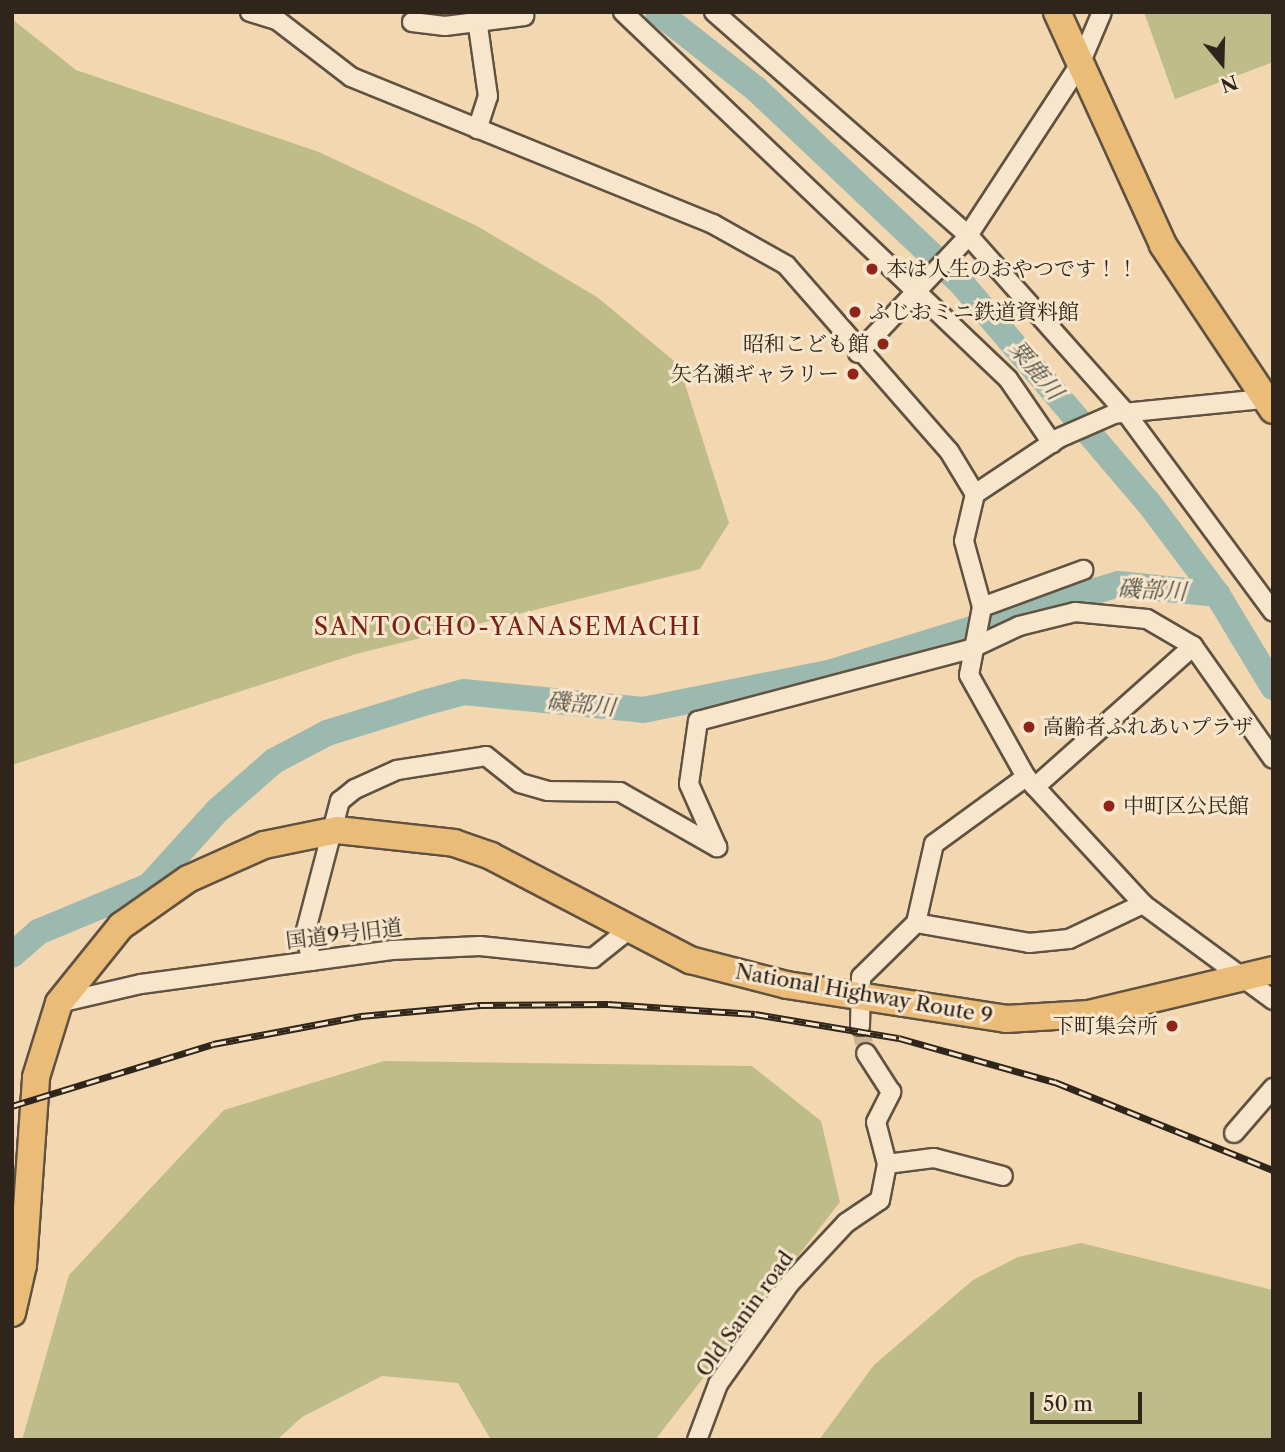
<!DOCTYPE html>
<meta charset="utf-8">
<style>
body{margin:0}
#map{position:relative;width:1285px;height:1452px;overflow:hidden;background:#f3d7b0;font-family:"Libre Caslon Text","Noto Serif JP",serif}
div>[style]{position:absolute}
.green>*{inset:0;background:#bebd89}
.river>*{height:26px;margin:-13px;padding:0 13px;transform-origin:13px;border-radius:13px;background:#9bb9ae}
.minor-tunnel>*{height:18px;margin-top:-9px;transform-origin:0;background:repeating-linear-gradient(90deg,#ccb392 0 18px,transparent 0 27px)}
.roads{filter:drop-shadow(2px 0 #605240) drop-shadow(-2px 0 #605240) drop-shadow(0 2px #605240) drop-shadow(0 -2px #605240)}
.minor>*{height:18px;margin:-9px;padding:0 9px;transform-origin:9px;border-radius:9px;background:#f7e5cc}
.highway>*{height:26px;margin:-13px;padding:0 13px;transform-origin:13px;border-radius:13px;background:#eabc78}
.rail>*{height:7px;margin-top:-3.5px;transform-origin:0;background:repeating-linear-gradient(90deg,#f7e5cc 0 13px,#2f251b 0 26px);box-sizing:border-box;border-block:2px solid #2f251b}
.dots>*{width:19px;height:19px;translate:-50% -50%;box-sizing:border-box;border:4px solid #f7e5cc;border-radius:50%}
span{translate:-50% -50%;white-space:nowrap;text-align:center;line-height:1.15;-webkit-text-stroke:6px #f7e5cc;paint-order:stroke}
.poi-label{font-size:21px;color:#2f251b}
.left{translate:0 -50%;text-align:left}
.right{translate:-100% -50%;text-align:right}
.street-label{font-size:21px;color:#2f251b}
.water-label{font-size:23px;color:#4f5147;font-style:italic}
.quarter-label{font-size:24px;color:#7a1f14;letter-spacing:2px}
.frame{position:absolute;inset:0;border:14px solid #2f251b;pointer-events:none}
.north{position:absolute;left:1187px;top:28px;width:70px;height:70px;-webkit-text-stroke:5px #f7e5cc;paint-order:stroke;rotate:161deg;font-size:19px;font-weight:700;line-height:28px;text-align:center;color:#2f251b}
.north::after{content:'';display:block;margin:auto;width:24px;height:32px;background:#2f251b;clip-path:polygon(50% 0,100% 100%,50% 72%,0 100%)}
.scale{position:absolute;left:1030px;top:1392px;width:112px;height:32px;box-sizing:border-box;border:4px solid #2f251b;border-top:0;padding-left:9px;font-size:21px;line-height:24px;white-space:nowrap;color:#2f251b;-webkit-text-stroke:5px #f7e5cc;paint-order:stroke}
</style>
<div id="map">
<div class="green">
<div style="clip-path:polygon(1144px 12px,1273px 12px,1273px 62px,1175px 99px)"></div>
<div style="clip-path:polygon(12px 19px,76px 70px,319px 152px,477px 226px,597px 297px,679px 365px,729px 523px,700px 569px,356px 654px,12px 765px)"></div>
<div style="clip-path:polygon(384px 1061px,752px 1066px,821px 1121px,840px 1202px,655px 1440px,491px 1440px,458px 1383px,382px 1376px,302px 1417px,277px 1440px,22px 1440px,69px 1275px,224px 1110px)"></div>
<div style="clip-path:polygon(1081px 1243px,1273px 1290px,1273px 1440px,819px 1440px,874px 1365px,973px 1280px,1018px 1257px)"></div>
</div>
<div class="river">
<div style="left:658px;top:12px;width:123px;rotate:38.1deg"></div>
<div style="left:755px;top:88px;width:286px;rotate:43.4deg"></div>
<div style="left:963px;top:285px;width:285px;rotate:49.6deg"></div>
<div style="left:1148px;top:502px;width:115px;rotate:53.1deg"></div>
<div style="left:1217px;top:594px;width:109px;rotate:58.9deg"></div>
<div style="left:12px;top:955px;width:35px;rotate:-41deg"></div>
<div style="left:38px;top:932px;width:120px;rotate:-22.5deg"></div>
<div style="left:149px;top:886px;width:103px;rotate:-47.8deg"></div>
<div style="left:218px;top:810px;width:74px;rotate:-41.2deg"></div>
<div style="left:274px;top:761px;width:60px;rotate:-27.8deg"></div>
<div style="left:327px;top:733px;width:105px;rotate:-17.2deg"></div>
<div style="left:427px;top:702px;width:38px;rotate:-15deg"></div>
<div style="left:464px;top:692px;width:180px;rotate:5.7deg"></div>
<div style="left:643px;top:710px;width:190px;rotate:-11.3deg"></div>
<div style="left:829px;top:673px;width:302px;rotate:-17.1deg"></div>
<div style="left:1118px;top:584px;width:100px;rotate:5.8deg"></div>
</div>
<div class="minor-tunnel">
<div style="left:860px;top:1026px;width:28px;rotate:77deg"></div>
</div>
<div class="roads">
<div class="minor">
<div style="left:250px;top:12px;width:28px;rotate:17deg"></div>
<div style="left:277px;top:20px;width:93px;rotate:37.6deg"></div>
<div style="left:351px;top:77px;width:391px;rotate:22.1deg"></div>
<div style="left:713px;top:224px;width:84px;rotate:29.3deg"></div>
<div style="left:786px;top:265px;width:247px;rotate:48.8deg"></div>
<div style="left:949px;top:451px;width:50px;rotate:58.8deg"></div>
<div style="left:476px;top:12px;width:85px;rotate:81.9deg"></div>
<div style="left:488px;top:96px;width:35px;rotate:108deg"></div>
<div style="left:623px;top:12px;width:532px;rotate:43.63deg"></div>
<div style="left:1008px;top:379px;width:78px;rotate:55.5deg"></div>
<div style="left:714px;top:12px;width:338px;rotate:41.3deg"></div>
<div style="left:968px;top:235px;width:238px;rotate:48.4deg"></div>
<div style="left:1126px;top:413px;width:247px;rotate:53.5deg"></div>
<div style="left:412px;top:22px;width:33px;rotate:7deg"></div>
<div style="left:445px;top:26px;width:80px;rotate:-7.2deg"></div>
<div style="left:858px;top:353px;width:156px;rotate:-46.6deg"></div>
<div style="left:965px;top:240px;width:210px;rotate:-56.8deg"></div>
<div style="left:1080px;top:64px;width:56px;rotate:-67.1deg"></div>
<div style="left:1273px;top:398px;width:160px;rotate:174.3deg"></div>
<div style="left:1114px;top:414px;width:60px;rotate:156.4deg"></div>
<div style="left:1059px;top:438px;width:101px;rotate:146.3deg"></div>
<div style="left:975px;top:494px;width:48px;rotate:103.2deg"></div>
<div style="left:964px;top:541px;width:68px;rotate:74.7deg"></div>
<div style="left:982px;top:607px;width:69px;rotate:100.8deg"></div>
<div style="left:969px;top:675px;width:117px;rotate:60.8deg"></div>
<div style="left:1026px;top:777px;width:173px;rotate:47.3deg"></div>
<div style="left:1143px;top:904px;width:162px;rotate:36.4deg"></div>
<div style="left:982px;top:607px;width:108px;rotate:-20.1deg"></div>
<div style="left:1035px;top:787px;width:212px;rotate:-41.7deg"></div>
<div style="left:916px;top:923px;width:115px;rotate:10deg"></div>
<div style="left:1029px;top:943px;width:40px;rotate:-5.7deg"></div>
<div style="left:1069px;top:939px;width:82px;rotate:-25.3deg"></div>
<div style="left:312px;top:961px;width:28px;rotate:-105deg"></div>
<div style="left:305px;top:934px;width:138px;rotate:-75.3deg"></div>
<div style="left:340px;top:801px;width:19px;rotate:-39deg"></div>
<div style="left:355px;top:789px;width:46px;rotate:-24.3deg"></div>
<div style="left:397px;top:770px;width:90px;rotate:-8.9deg"></div>
<div style="left:486px;top:756px;width:43px;rotate:38.5deg"></div>
<div style="left:520px;top:783px;width:29px;rotate:16deg"></div>
<div style="left:548px;top:791px;width:72px;rotate:0.8deg"></div>
<div style="left:620px;top:792px;width:112px;rotate:29.6deg"></div>
<div style="left:717px;top:847px;width:69px;rotate:-114deg"></div>
<div style="left:689px;top:784px;width:64px;rotate:-81.9deg"></div>
<div style="left:698px;top:721px;width:281px;rotate:-14.8deg"></div>
<div style="left:970px;top:649px;width:54px;rotate:-25.1deg"></div>
<div style="left:1019px;top:626px;width:58px;rotate:-14deg"></div>
<div style="left:1075px;top:612px;width:72px;rotate:5.6deg"></div>
<div style="left:1147px;top:619px;width:53px;rotate:30.4deg"></div>
<div style="left:1193px;top:646px;width:138px;rotate:54.7deg"></div>
<div style="left:59px;top:1003px;width:84px;rotate:-13deg"></div>
<div style="left:141px;top:984px;width:253px;rotate:-7.7deg"></div>
<div style="left:392px;top:950px;width:88px;rotate:-2.6deg"></div>
<div style="left:480px;top:946px;width:114px;rotate:6.1deg"></div>
<div style="left:593px;top:958px;width:43px;rotate:-38.5deg"></div>
<div style="left:860px;top:1026px;width:49px;rotate:-88.8deg"></div>
<div style="left:861px;top:977px;width:77px;rotate:-44.5deg"></div>
<div style="left:916px;top:923px;width:81px;rotate:-77.2deg"></div>
<div style="left:934px;top:844px;width:114px;rotate:-36.1deg"></div>
<div style="left:1234px;top:1133px;width:60px;rotate:-49.1deg"></div>
<div style="left:887px;top:1164px;width:47px;rotate:-7.3deg"></div>
<div style="left:934px;top:1158px;width:71px;rotate:14.6deg"></div>
<div style="left:697px;top:1440px;width:60px;rotate:-69.4deg"></div>
<div style="left:718px;top:1384px;width:124px;rotate:-54.5deg"></div>
<div style="left:790px;top:1283px;width:82px;rotate:-47deg"></div>
<div style="left:846px;top:1223px;width:41px;rotate:-34.1deg"></div>
<div style="left:880px;top:1200px;width:37px;rotate:-79deg"></div>
<div style="left:887px;top:1164px;width:43px;rotate:-104.7deg"></div>
<div style="left:876px;top:1122px;width:34px;rotate:-63deg"></div>
<div style="left:891px;top:1092px;width:46px;rotate:-122.7deg"></div>
</div>
<div class="highway">
<div style="left:1057px;top:12px;width:256px;rotate:65.5deg"></div>
<div style="left:1163px;top:245px;width:198px;rotate:56.3deg"></div>
<div style="left:12px;top:1313px;width:49px;rotate:-77.1deg"></div>
<div style="left:23px;top:1265px;width:188px;rotate:-86deg"></div>
<div style="left:36px;top:1077px;width:77px;rotate:-72.7deg"></div>
<div style="left:59px;top:1003px;width:99px;rotate:-51.2deg"></div>
<div style="left:121px;top:926px;width:82px;rotate:-35deg"></div>
<div style="left:188px;top:879px;width:83px;rotate:-24.1deg"></div>
<div style="left:264px;top:845px;width:75px;rotate:-11.6deg"></div>
<div style="left:337px;top:830px;width:118px;rotate:6.3deg"></div>
<div style="left:454px;top:843px;width:39px;rotate:19deg"></div>
<div style="left:491px;top:856px;width:225px;rotate:27.6deg"></div>
<div style="left:690px;top:960px;width:100px;rotate:14.5deg"></div>
<div style="left:787px;top:985px;width:222px;rotate:8.8deg"></div>
<div style="left:1006px;top:1019px;width:83px;rotate:-3.4deg"></div>
<div style="left:1089px;top:1014px;width:189px;rotate:-13.4deg"></div>
</div>
</div>
<div class="rail">
<div style="left:12px;top:1106px;width:210px;rotate:-17.1deg"></div>
<div style="left:213px;top:1044px;width:151px;rotate:-10.7deg"></div>
<div style="left:361px;top:1016px;width:120px;rotate:-5.3deg"></div>
<div style="left:480px;top:1005px;width:128px;rotate:-0.4deg"></div>
<div style="left:608px;top:1004px;width:147px;rotate:3.9deg"></div>
<div style="left:755px;top:1014px;width:146px;rotate:9.5deg"></div>
<div style="left:899px;top:1038px;width:162px;rotate:15.8deg"></div>
<div style="left:1055px;top:1082px;width:235px;rotate:22deg"></div>
</div>
<div class="dots">
<div style="left:872px;top:269px;background:#8f2418"></div>
<div style="left:855px;top:312px;background:#8f2418"></div>
<div style="left:883px;top:344px;background:#8f2418"></div>
<div style="left:853px;top:374px;background:#8f2418"></div>
<div style="left:1029px;top:727px;background:#8f2418"></div>
<div style="left:1109px;top:806px;background:#8f2418"></div>
<div style="left:1172px;top:1026px;background:#8f2418"></div>
</div>
<div class="poi-label">
<span class="left" style="left:886px;top:269px">本は人生のおやつです！！</span>
<span class="left" style="left:869px;top:312px">ふじおミニ鉄道資料館</span>
<span class="right" style="left:869px;top:344px">昭和こども館</span>
<span class="right" style="left:839px;top:374px">矢名瀬ギャラリー</span>
<span class="left" style="left:1043px;top:727px">高齢者ふれあいプラザ</span>
<span class="left" style="left:1123px;top:806px">中町区公民館</span>
<span class="right" style="left:1158px;top:1026px">下町集会所</span>
</div>
<div class="street-label">
<span style="left:344px;top:934px;rotate:-7deg">国道9号旧道</span>
<span style="left:864px;top:994px;rotate:10deg">National Highway Route 9</span>
<span style="left:745px;top:1314px;rotate:-54deg">Old Sanin road</span>
</div>
<div class="water-label">
<span style="left:1036px;top:370px;rotate:50deg">粟鹿川</span>
<span style="left:1152px;top:590px;rotate:3deg">磯部川</span>
<span style="left:581px;top:704px;rotate:6deg">磯部川</span>
</div>
<div class="quarter-label">
<span style="left:508px;top:627px">SANTOCHO-YANASEMACHI</span>
</div>
<div class="frame"></div>
<div class="north">N</div>
<div class="scale">50 m</div>
</div>
